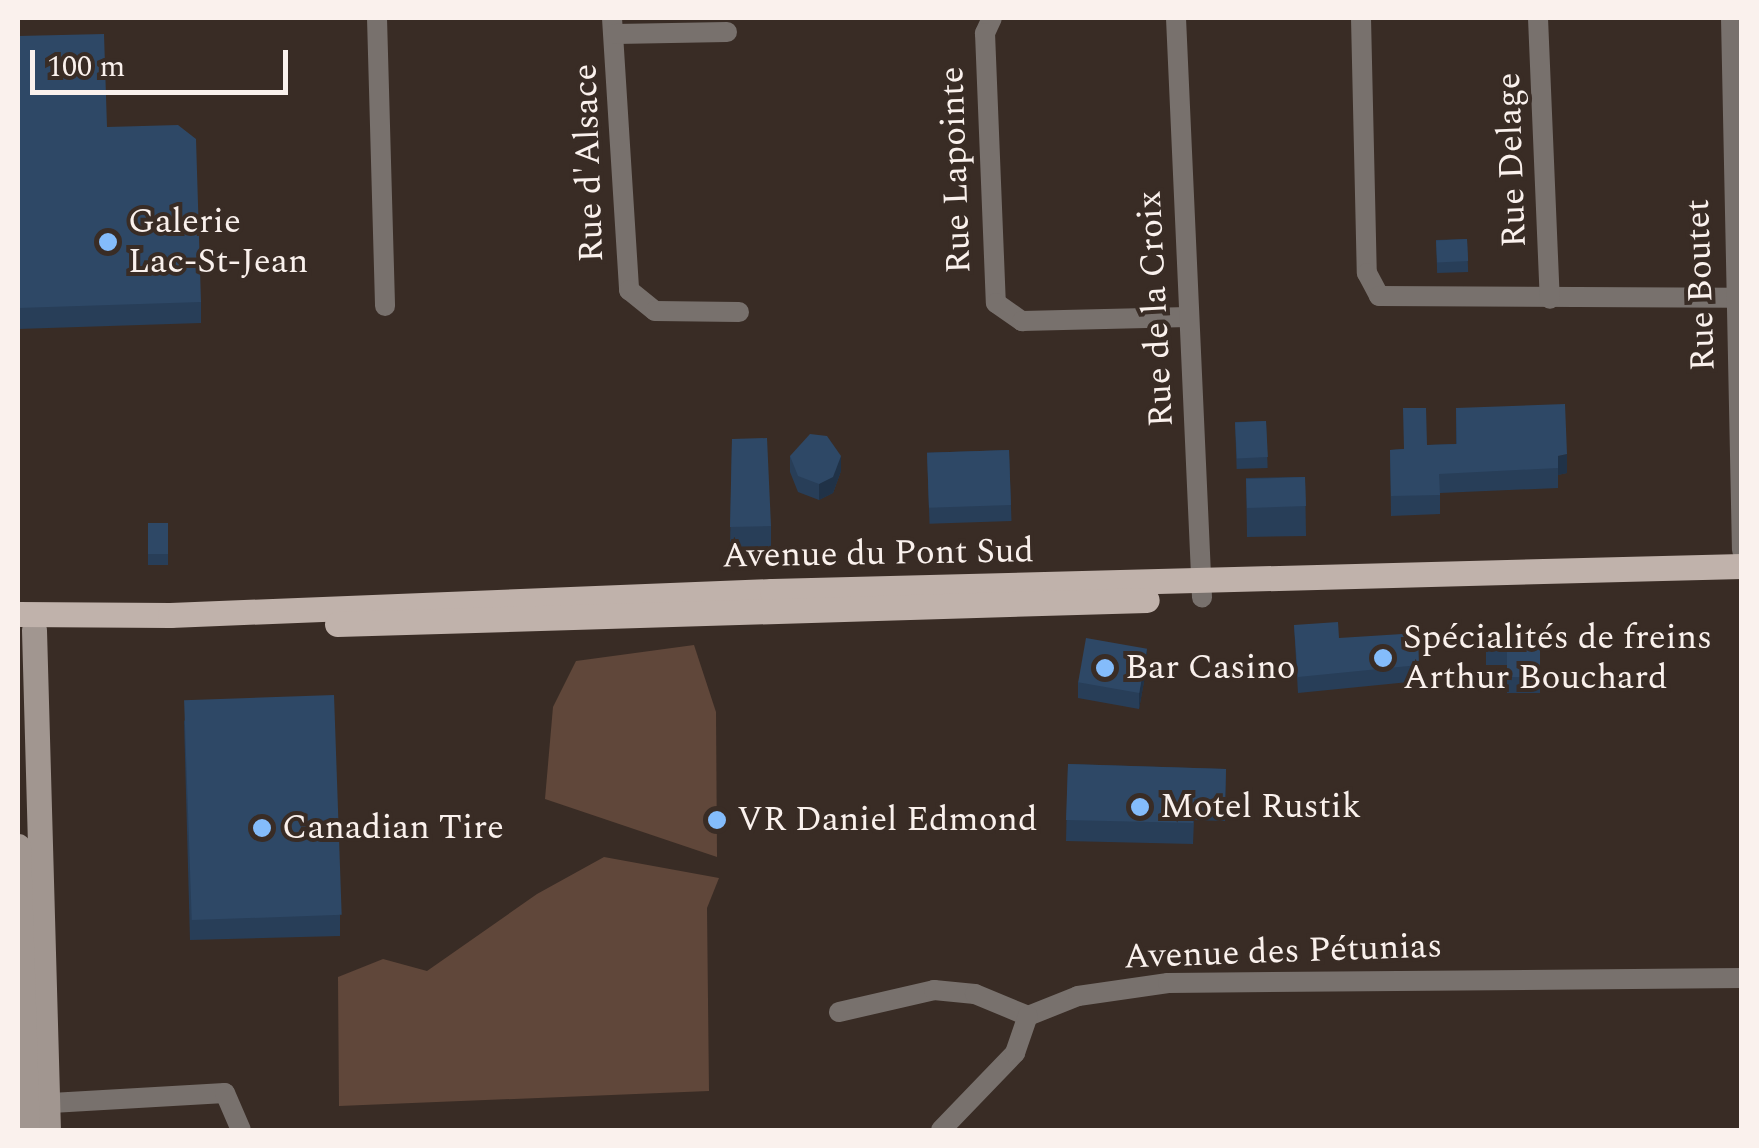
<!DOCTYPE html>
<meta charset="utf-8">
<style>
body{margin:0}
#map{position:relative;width:1759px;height:1148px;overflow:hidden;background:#392c25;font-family:Spectral,serif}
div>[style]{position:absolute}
.green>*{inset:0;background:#60473a}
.street>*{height:20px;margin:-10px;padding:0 10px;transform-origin:10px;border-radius:10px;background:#78716d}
.secondary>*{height:25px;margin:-12.5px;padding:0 12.5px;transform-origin:12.5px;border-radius:12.5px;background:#a19690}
.primary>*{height:25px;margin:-12.5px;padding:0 12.5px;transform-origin:12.5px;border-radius:12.5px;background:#c0b2ab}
.wall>*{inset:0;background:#283e58;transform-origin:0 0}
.shaded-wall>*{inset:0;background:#203247}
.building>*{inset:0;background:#2e4866;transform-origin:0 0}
.dots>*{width:28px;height:28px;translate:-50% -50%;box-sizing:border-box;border:5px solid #392c25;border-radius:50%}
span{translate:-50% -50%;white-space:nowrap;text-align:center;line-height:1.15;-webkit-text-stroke:8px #392c25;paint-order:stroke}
.street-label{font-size:35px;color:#faf1ed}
.poi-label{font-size:35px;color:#faf1ed}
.left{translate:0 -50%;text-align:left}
.frame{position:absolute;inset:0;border:20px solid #faf1ed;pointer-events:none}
.scale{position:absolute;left:30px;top:50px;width:258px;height:45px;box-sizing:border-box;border:5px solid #faf1ed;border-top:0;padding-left:12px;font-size:30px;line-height:35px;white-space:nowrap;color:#faf1ed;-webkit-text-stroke:8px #392c25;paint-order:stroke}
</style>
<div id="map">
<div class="green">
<div style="clip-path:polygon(694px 645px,716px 712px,717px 857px,545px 799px,553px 707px,576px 661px)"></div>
<div style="clip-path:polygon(604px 857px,719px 878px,707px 908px,709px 1091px,339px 1106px,338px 977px,383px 959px,427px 971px,537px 894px)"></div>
</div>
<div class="street">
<div style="left:377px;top:18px;width:288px;rotate:88.4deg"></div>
<div style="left:612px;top:18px;width:273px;rotate:86.4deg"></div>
<div style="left:629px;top:290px;width:33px;rotate:39deg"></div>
<div style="left:655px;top:311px;width:84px;rotate:0.7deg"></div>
<div style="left:992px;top:18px;width:17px;rotate:115deg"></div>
<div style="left:985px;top:33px;width:270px;rotate:87.7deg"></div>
<div style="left:996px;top:303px;width:32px;rotate:35deg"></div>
<div style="left:1022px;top:321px;width:166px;rotate:-1.4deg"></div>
<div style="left:1176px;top:18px;width:580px;rotate:87.43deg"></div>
<div style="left:1361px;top:18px;width:255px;rotate:88.7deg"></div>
<div style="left:1367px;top:273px;width:26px;rotate:62deg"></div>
<div style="left:1379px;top:296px;width:355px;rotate:0.3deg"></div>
<div style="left:1538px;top:18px;width:281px;rotate:87.6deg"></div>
<div style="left:1731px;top:18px;width:532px;rotate:88.82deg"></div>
<div style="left:616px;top:34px;width:111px;rotate:-1deg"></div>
<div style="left:839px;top:1012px;width:98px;rotate:-13deg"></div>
<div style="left:934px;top:990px;width:41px;rotate:5.6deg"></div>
<div style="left:975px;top:994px;width:57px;rotate:22.5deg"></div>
<div style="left:1028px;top:1016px;width:54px;rotate:-21.8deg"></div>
<div style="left:1078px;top:996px;width:91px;rotate:-8.2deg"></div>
<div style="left:1168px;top:983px;width:574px;rotate:-0.5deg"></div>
<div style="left:34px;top:1104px;width:191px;rotate:-3.3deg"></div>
<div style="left:225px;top:1093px;width:40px;rotate:66.6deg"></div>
<div style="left:941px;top:1130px;width:107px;rotate:-46.1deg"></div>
<div style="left:1015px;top:1053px;width:39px;rotate:-71deg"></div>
</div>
<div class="secondary">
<div style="left:34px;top:630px;width:500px;rotate:88.4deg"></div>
<div style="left:18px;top:846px;width:284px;rotate:88.2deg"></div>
</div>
<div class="primary">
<div style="left:18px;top:614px;width:152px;rotate:0.4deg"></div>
<div style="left:170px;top:615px;width:602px;rotate:-2.28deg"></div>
<div style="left:772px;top:591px;width:970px;rotate:-1.48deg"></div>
<div style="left:337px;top:624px;width:810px;rotate:-1.7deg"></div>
</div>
<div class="wall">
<div style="clip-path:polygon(18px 36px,107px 127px,201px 302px,201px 323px,18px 329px)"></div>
<div style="left:1467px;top:239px;width:33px;height:31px;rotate:88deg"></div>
<div style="clip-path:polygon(1456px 408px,1567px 473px,1558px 475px,1558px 488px,1440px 493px,1440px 514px,1391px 516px,1390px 450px,1403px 449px,1427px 445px,1456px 444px)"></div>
<div style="left:1266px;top:421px;width:47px;height:31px;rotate:88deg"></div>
<div style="clip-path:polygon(732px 439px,771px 526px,771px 547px,730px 547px)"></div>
<div style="left:1009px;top:450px;width:71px;height:82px;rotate:88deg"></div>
<div style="clip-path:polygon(790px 456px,841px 471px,833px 493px,819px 500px,798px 492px,790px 472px)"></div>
<div style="left:1305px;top:477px;width:59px;height:59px;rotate:89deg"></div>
<div style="left:148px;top:523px;width:20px;height:42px"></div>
<div style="clip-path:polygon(1294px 625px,1339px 638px,1419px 665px,1419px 681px,1298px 693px)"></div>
<div style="clip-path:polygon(1540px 632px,1540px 693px,1507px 693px,1507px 665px,1486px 665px,1486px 633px)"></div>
<div style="clip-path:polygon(1147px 665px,1139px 709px,1078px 698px,1078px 682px)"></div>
<div style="clip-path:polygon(184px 720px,340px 915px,340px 936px,190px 940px)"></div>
<div style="clip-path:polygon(1068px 764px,1226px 769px,1225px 821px,1194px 820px,1193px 844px,1066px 841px)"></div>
</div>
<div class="shaded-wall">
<div style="clip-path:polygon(1567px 454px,1567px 473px,1558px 475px,1558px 456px)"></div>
<div style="clip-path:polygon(841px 456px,841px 471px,833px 493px,819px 500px,819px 484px)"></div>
<div style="clip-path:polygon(1147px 649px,1147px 665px,1139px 709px,1139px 693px)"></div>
</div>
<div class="building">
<div style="clip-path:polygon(104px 34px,107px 127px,178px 125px,196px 139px,201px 302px,18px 308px,18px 36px)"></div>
<div style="left:1467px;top:239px;width:22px;height:31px;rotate:87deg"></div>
<div style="clip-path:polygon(1565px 404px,1567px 454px,1558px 456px,1558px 468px,1439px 474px,1440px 495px,1391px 496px,1390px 450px,1404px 449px,1403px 408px,1426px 408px,1427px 445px,1457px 444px,1456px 408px)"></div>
<div style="left:1266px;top:421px;width:36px;height:31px;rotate:87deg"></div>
<div style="clip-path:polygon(810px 434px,827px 436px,841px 456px,833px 477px,819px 484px,798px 476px,790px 456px)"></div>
<div style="clip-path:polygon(767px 438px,771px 526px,730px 527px,732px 439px)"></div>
<div style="left:1009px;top:450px;width:55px;height:82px;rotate:88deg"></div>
<div style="left:1305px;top:477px;width:29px;height:59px;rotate:88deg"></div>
<div style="left:148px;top:523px;width:20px;height:31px"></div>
<div style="clip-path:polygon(1338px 622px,1339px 638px,1418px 633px,1419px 665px,1298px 677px,1294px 625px)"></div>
<div style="clip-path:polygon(1540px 632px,1540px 677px,1507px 677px,1507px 649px,1486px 649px,1486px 633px)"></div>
<div style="left:1086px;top:638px;width:62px;height:45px;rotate:10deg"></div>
<div style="left:334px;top:695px;width:220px;height:150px;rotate:88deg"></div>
<div style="clip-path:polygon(1068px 764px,1226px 769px,1225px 800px,1194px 799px,1193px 823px,1066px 820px)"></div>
</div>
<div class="dots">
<div style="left:108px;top:242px;background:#84bcfb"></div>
<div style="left:1383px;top:658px;background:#84bcfb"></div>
<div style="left:1105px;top:668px;background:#84bcfb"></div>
<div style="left:1140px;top:807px;background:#84bcfb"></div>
<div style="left:717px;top:820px;background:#84bcfb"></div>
<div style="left:262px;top:828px;background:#84bcfb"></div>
</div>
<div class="street-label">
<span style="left:1512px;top:160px;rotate:-92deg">Rue Delage</span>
<span style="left:589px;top:163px;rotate:-92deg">Rue d'Alsace</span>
<span style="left:956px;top:170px;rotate:-92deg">Rue Lapointe</span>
<span style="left:1701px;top:285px;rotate:-92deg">Rue Boutet</span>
<span style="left:1156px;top:309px;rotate:-93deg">Rue de la Croix</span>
<span style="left:878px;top:554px;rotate:-1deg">Avenue du Pont Sud</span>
<span style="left:1283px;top:952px;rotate:-2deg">Avenue des Pétunias</span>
</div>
<div class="poi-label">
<span class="left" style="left:128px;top:242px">Galerie<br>Lac-St-Jean</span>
<span class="left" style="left:1403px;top:658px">Spécialités de freins<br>Arthur Bouchard</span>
<span class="left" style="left:1125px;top:668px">Bar Casino</span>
<span class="left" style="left:1160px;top:807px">Motel Rustik</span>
<span class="left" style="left:737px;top:820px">VR Daniel Edmond</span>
<span class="left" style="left:282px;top:828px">Canadian Tire</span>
</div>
<div class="frame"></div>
<div class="scale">100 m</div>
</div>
